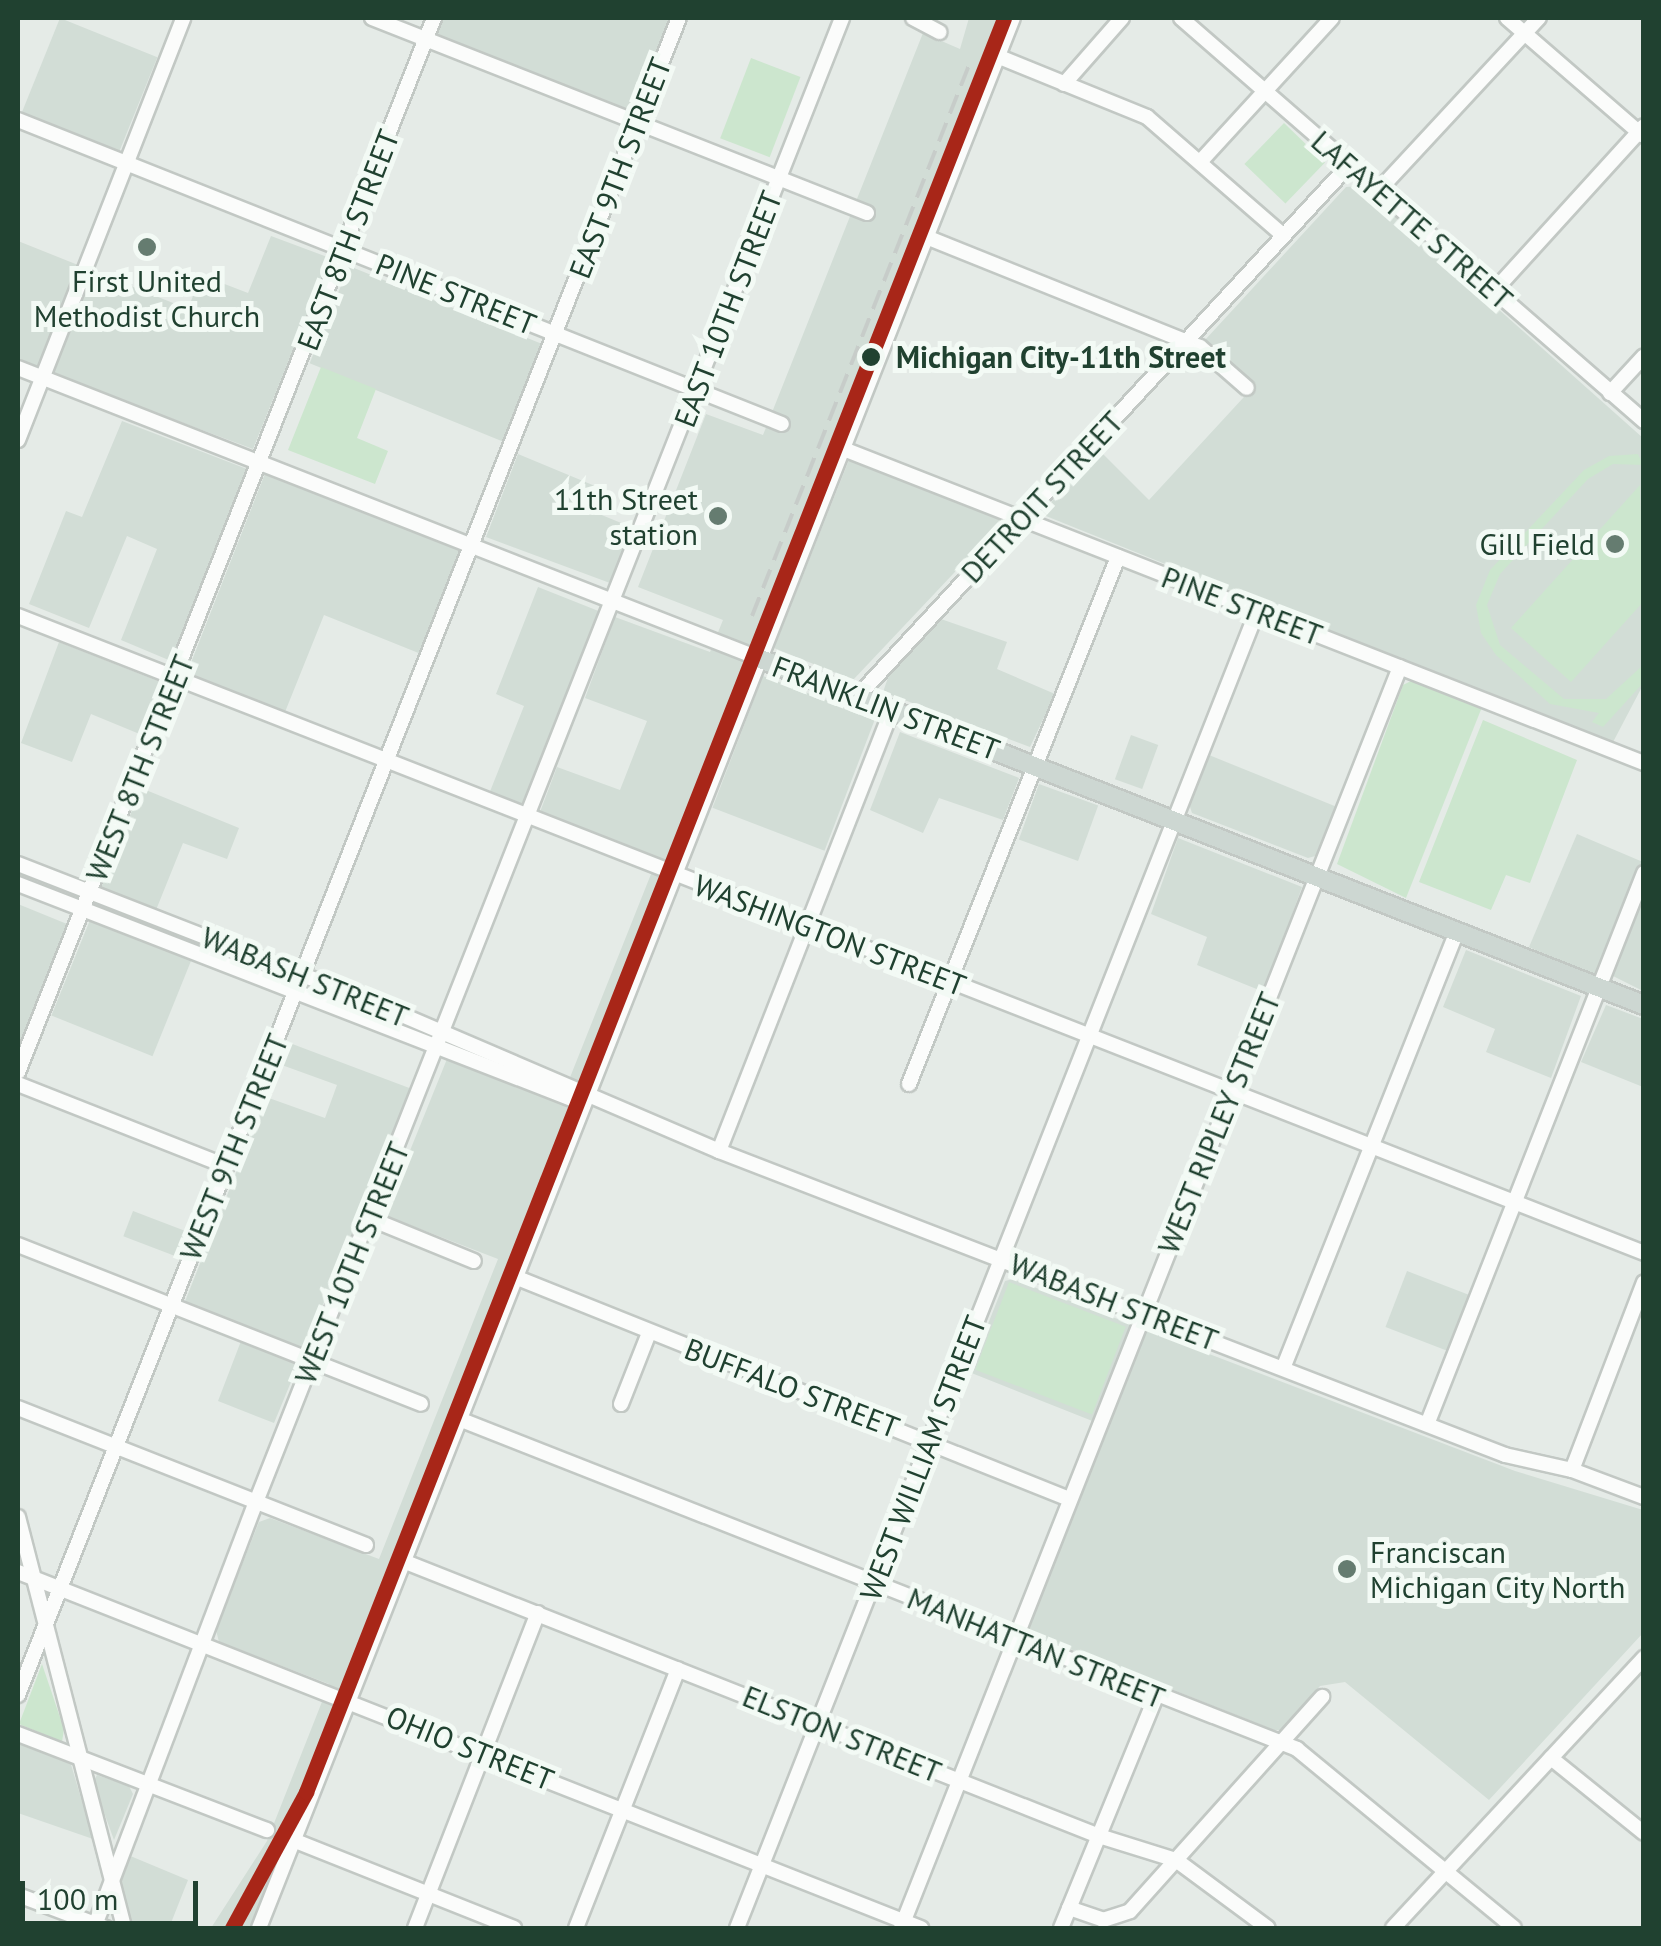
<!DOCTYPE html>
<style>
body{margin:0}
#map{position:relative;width:1661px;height:1946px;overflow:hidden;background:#e5ebe7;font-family:"PT Sans",sans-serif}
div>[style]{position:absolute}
.built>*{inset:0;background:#d2ddd6;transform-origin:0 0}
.green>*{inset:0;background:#cce6ce;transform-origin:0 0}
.roads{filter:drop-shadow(2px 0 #c2c8c4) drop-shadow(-2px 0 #c2c8c4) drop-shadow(0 2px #c2c8c4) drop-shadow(0 -2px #c2c8c4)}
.minor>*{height:14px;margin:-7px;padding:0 7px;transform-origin:7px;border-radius:7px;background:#fbfcfb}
.major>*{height:18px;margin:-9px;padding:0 9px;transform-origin:9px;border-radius:9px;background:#cdd7d2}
.rail>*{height:4px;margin-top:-2px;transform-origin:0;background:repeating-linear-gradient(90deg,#c7ccc9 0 20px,transparent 0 30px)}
.rail-1>*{height:15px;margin:-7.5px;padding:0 7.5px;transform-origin:7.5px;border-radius:7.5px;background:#a82618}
.dots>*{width:28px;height:28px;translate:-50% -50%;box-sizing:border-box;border:5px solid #f3faf5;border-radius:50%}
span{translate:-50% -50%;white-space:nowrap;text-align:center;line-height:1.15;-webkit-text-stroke:10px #f3faf5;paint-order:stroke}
.street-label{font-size:30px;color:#204130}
.poi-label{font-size:30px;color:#204130}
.right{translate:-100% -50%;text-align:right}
.left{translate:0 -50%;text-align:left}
.stop-label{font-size:30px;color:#204130;font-weight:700}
.frame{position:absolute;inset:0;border:20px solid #204130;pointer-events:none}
.scale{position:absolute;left:20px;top:1881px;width:178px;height:45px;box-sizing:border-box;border:5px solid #204130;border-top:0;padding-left:12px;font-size:30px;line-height:35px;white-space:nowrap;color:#204130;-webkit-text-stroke:8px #f3faf5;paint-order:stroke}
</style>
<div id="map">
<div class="built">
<div style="left:60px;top:18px;width:105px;height:103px;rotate:22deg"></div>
<div style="clip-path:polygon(441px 18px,673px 18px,634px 117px,433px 39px)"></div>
<div style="clip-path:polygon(969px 18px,1009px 18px,255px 1928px,211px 1928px,267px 1841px,329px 1684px,219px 1642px,216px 1630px,259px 1522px,270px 1518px,379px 1559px,498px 1259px,384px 1215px,447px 1059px,561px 1100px,657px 859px,540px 812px,557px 767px,620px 790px,647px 721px,585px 698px,615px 617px,710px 652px,723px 620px,638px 587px,706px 414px,763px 435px,923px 33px,960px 49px)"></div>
<div style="clip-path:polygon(1360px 186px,1643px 438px,1643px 685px,1612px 744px,1041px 514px,1097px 448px,1149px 500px,1255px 385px,1205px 340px,1346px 187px)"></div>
<div style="clip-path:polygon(271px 236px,330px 258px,253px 449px,52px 374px,91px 270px,188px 309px,201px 275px,248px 293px)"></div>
<div style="clip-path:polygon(18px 241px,78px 265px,38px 366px,18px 359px)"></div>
<div style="left:349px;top:266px;width:209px;height:105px;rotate:22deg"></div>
<div style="clip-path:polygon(122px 421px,247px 469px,171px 661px,121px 640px,157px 549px,127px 536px,89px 628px,29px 604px,66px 511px,82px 517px)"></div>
<div style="clip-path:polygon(518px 454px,595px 486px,587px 509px,631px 527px,610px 583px,486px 537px)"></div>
<div style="clip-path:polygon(849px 460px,1003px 521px,853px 680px,774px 648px)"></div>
<div style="clip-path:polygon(266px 471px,465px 545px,421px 654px,324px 615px,285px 712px,187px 673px)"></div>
<div style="clip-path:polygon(538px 587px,601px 612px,524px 807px,489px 794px,524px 706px,496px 694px)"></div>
<div style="clip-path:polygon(938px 618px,1007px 642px,997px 669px,1055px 694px,1030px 747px,883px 692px,890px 672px)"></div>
<div style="clip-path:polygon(59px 642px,163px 683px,142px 735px,91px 714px,72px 762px,21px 743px)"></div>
<div style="left:763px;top:676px;width:120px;height:141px;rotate:21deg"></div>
<div style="clip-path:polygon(900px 732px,1019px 778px,1003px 820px,939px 798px,923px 833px,870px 810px)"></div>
<div style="left:1131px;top:735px;width:29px;height:47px;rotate:20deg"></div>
<div style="clip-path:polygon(1209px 755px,1337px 807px,1319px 855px,1308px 858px,1192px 813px,1189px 804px)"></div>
<div style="left:1039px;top:784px;width:63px;height:59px;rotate:20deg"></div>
<div style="clip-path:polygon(141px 788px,239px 828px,227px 859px,183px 843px,156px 910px,100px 890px)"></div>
<div style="left:1577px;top:834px;width:71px;height:123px;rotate:23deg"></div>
<div style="clip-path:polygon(1178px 838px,1302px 887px,1264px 992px,1197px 965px,1207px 937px,1151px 914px)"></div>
<div style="clip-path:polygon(1642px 902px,1644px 903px,1643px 991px,1613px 976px)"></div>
<div style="clip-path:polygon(18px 904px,67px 924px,18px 1050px)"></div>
<div style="left:90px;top:920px;width:109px;height:103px;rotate:22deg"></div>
<div style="clip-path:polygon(1466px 950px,1581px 996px,1551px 1078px,1486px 1052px,1495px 1029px,1443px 1007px)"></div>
<div style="clip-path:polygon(1606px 1005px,1643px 1019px,1643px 1087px,1581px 1062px)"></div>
<div style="clip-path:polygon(287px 1042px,412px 1089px,274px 1423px,218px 1401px,246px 1328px,184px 1304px,266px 1097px,325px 1118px,337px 1085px,279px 1064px)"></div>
<div style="left:133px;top:1211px;width:61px;height:27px;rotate:21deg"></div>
<div style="left:1407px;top:1271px;width:66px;height:60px;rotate:21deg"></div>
<div style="clip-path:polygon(1013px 1279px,1515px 1471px,1643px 1510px,1643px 1633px,1489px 1800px,1345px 1682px,1320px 1686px,1283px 1730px,1274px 1730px,1030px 1633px,1027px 1627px,1105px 1426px,969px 1372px,1005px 1281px)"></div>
<div style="clip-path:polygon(18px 1742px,70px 1761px,93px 1839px,18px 1813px)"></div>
<div style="clip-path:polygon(97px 1775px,129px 1786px,133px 1794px,114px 1840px,93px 1782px)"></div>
<div style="clip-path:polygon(128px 1855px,188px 1880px,169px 1928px,131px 1928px,121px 1883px)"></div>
</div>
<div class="green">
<div style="left:751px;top:58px;width:53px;height:86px;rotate:21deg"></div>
<div style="left:1284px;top:123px;width:57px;height:57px;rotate:44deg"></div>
<div style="clip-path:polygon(321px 367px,376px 389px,357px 438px,388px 451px,375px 484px,288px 450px)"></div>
<div style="clip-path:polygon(1638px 454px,1643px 465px,1613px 464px,1588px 479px,1500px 574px,1487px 605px,1500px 645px,1564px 699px,1606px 699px,1643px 665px,1643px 683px,1603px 727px,1592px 722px,1599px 713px,1550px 704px,1496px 655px,1481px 633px,1476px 605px,1490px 570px,1584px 470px,1609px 456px)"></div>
<div style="clip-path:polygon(1640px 485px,1643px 602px,1571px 682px,1511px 628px)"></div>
<div style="clip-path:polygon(1413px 680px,1482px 707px,1406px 898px,1337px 864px,1403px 685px)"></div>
<div style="clip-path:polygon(1483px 720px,1577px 760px,1530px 883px,1506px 875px,1491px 910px,1419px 882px)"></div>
<div style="left:1009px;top:1282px;width:125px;height:94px;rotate:21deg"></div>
<div style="clip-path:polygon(42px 1664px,64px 1729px,62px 1742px,19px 1724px)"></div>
</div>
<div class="roads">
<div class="minor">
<div style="left:372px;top:18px;width:532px;rotate:21.5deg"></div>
<div style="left:913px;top:18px;width:30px;rotate:28deg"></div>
<div style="left:1181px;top:18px;width:614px;rotate:41.04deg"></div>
<div style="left:1507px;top:18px;width:179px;rotate:40.9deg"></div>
<div style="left:997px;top:56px;width:162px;rotate:22.1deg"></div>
<div style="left:1147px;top:117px;width:181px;rotate:41deg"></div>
<div style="left:1064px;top:84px;width:88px;rotate:-48.7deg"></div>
<div style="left:18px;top:120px;width:822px;rotate:21.7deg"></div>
<div style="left:1200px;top:162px;width:195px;rotate:-47.5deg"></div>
<div style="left:1379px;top:190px;width:235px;rotate:-47.1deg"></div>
<div style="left:924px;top:236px;width:297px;rotate:21.9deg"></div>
<div style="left:1200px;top:347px;width:62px;rotate:41.1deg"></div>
<div style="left:1494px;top:291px;width:223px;rotate:-47.7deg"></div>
<div style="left:18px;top:368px;width:795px;rotate:21.4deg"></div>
<div style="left:1610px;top:393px;width:50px;rotate:-47.4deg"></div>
<div style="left:18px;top:440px;width:453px;rotate:-68.6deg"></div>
<div style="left:841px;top:448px;width:863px;rotate:21.42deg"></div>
<div style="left:18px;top:616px;width:1746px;rotate:21.39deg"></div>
<div style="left:858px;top:696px;width:723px;rotate:-47.24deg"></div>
<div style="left:18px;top:864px;width:382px;rotate:21.3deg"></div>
<div style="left:374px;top:1003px;width:375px;rotate:23.2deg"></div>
<div style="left:719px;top:1151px;width:843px;rotate:21.14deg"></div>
<div style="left:1505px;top:1455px;width:69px;rotate:12.6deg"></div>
<div style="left:1572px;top:1470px;width:77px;rotate:20.6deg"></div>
<div style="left:18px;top:884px;width:600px;rotate:21.22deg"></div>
<div style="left:577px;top:1101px;width:9px;rotate:-18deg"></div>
<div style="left:18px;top:1072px;width:1133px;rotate:-68.46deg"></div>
<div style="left:18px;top:1084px;width:224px;rotate:21.5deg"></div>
<div style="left:909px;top:1084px;width:567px;rotate:-68.37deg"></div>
<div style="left:719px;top:1151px;width:474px;rotate:-68.6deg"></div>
<div style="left:371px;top:1219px;width:111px;rotate:22.2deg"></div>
<div style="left:18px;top:1245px;width:433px;rotate:21.5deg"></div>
<div style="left:515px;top:1277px;width:597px;rotate:21.84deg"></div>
<div style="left:1284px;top:1366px;width:468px;rotate:-68.3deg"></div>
<div style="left:621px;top:1404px;width:76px;rotate:-68.5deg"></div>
<div style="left:18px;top:1408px;width:374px;rotate:21.5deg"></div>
<div style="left:459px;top:1419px;width:901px;rotate:21.49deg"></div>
<div style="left:1297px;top:1749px;width:281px;rotate:39.5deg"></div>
<div style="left:1428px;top:1422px;width:590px;rotate:-68.52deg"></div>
<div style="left:1572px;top:1470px;width:201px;rotate:-69deg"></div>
<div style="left:18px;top:1517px;width:424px;rotate:75.5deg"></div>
<div style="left:403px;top:1561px;width:748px;rotate:21.56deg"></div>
<div style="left:1099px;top:1836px;width:81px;rotate:17.3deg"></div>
<div style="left:1176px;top:1860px;width:114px;rotate:36.5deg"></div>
<div style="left:18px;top:1572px;width:971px;rotate:21.52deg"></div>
<div style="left:18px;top:1695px;width:1803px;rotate:-68.49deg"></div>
<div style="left:18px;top:1734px;width:267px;rotate:21.1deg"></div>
<div style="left:1551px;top:1758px;width:119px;rotate:38.9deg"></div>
<div style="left:293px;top:1840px;width:238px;rotate:21.7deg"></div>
<div style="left:18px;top:1895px;width:94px;rotate:20.6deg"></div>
<div style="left:1069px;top:1908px;width:36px;rotate:19deg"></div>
<div style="left:1103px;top:1920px;width:28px;rotate:-18deg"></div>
<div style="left:1130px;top:1911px;width:288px;rotate:-48.1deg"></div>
<div style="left:94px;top:1928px;width:456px;rotate:-69.2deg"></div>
<div style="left:256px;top:1502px;width:1596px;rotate:-68.45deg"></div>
<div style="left:259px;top:1928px;width:2053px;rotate:-68.46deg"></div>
<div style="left:415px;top:1928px;width:338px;rotate:-68.7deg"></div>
<div style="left:576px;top:1928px;width:278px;rotate:-68.5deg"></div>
<div style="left:737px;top:1928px;width:1416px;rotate:-68.45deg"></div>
<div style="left:901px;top:1928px;width:1356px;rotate:-68.41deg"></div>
<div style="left:1061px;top:1928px;width:251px;rotate:-67.7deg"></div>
<div style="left:1393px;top:1928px;width:369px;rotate:-47.1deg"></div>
</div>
<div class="major">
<div style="left:758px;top:658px;width:952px;rotate:21.39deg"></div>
</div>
</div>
<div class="rail">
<div style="left:845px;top:422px;width:383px;rotate:-68.5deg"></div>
<div style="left:752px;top:616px;width:598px;rotate:-68.5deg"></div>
<div style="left:766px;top:622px;width:75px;rotate:-68.2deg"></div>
</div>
<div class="rail-1">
<div style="left:232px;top:1928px;width:155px;rotate:-61.4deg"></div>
<div style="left:306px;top:1792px;width:1906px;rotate:-68.52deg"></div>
</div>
<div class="dots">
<div style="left:147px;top:247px;background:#657c70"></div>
<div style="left:871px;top:357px;background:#204130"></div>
<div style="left:718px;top:516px;background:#657c70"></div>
<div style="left:1615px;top:544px;background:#657c70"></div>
<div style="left:1347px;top:1569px;background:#657c70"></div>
</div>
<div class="street-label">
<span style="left:620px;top:168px;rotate:-69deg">EAST 9TH STREET</span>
<span style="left:1412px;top:220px;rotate:41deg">LAFAYETTE STREET</span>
<span style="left:348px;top:240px;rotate:-69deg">EAST 8TH STREET</span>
<span style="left:456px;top:294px;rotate:22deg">PINE STREET</span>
<span style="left:728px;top:309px;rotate:-69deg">EAST 10TH STREET</span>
<span style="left:1042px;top:497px;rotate:-47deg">DETROIT STREET</span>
<span style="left:1242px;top:606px;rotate:21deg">PINE STREET</span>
<span style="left:886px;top:708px;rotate:21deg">FRANKLIN STREET</span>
<span style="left:140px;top:768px;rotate:-68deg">WEST 8TH STREET</span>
<span style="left:830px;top:935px;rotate:21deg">WASHINGTON STREET</span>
<span style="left:305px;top:977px;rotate:22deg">WABASH STREET</span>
<span style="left:1219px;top:1123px;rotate:-68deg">WEST RIPLEY STREET</span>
<span style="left:234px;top:1147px;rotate:-68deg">WEST 9TH STREET</span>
<span style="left:352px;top:1263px;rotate:-68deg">WEST 10TH STREET</span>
<span style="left:1114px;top:1302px;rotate:21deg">WABASH STREET</span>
<span style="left:792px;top:1388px;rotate:21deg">BUFFALO STREET</span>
<span style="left:923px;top:1458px;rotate:-69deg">WEST WILLIAM STREET</span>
<span style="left:1036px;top:1648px;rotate:22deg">MANHATTAN STREET</span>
<span style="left:842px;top:1734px;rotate:22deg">ELSTON STREET</span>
<span style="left:470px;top:1748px;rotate:22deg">OHIO STREET</span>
</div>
<div class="poi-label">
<span style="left:147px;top:298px">First United<br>Methodist Church</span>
<span class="right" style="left:698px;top:516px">11th Street<br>station</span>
<span class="right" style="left:1595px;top:544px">Gill Field</span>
<span class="left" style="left:1370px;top:1569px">Franciscan<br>Michigan City North</span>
</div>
<div class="stop-label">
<span class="left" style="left:896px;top:357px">Michigan City-11th Street</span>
</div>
<div class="frame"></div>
<div class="scale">100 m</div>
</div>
